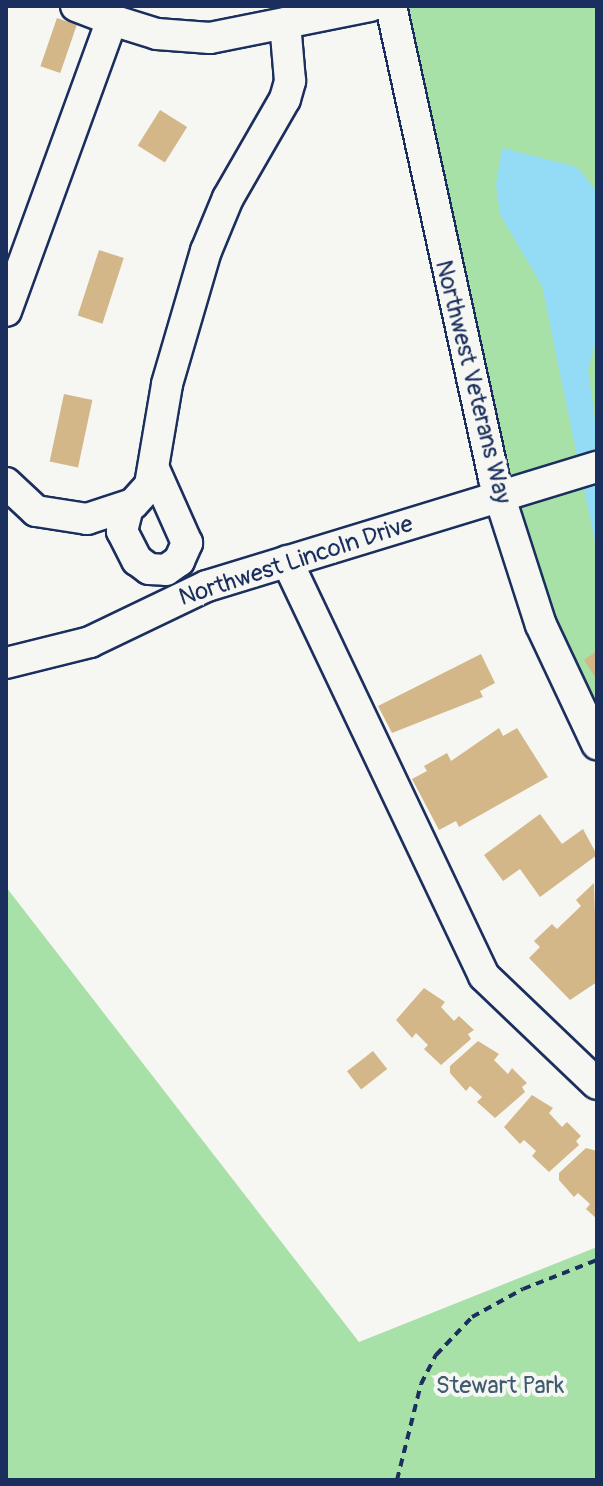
<!DOCTYPE html>
<style>
body{margin:0}
#map{position:relative;width:603px;height:1486px;overflow:hidden;background:#f6f6f2;font-family:Pangolin,sans-serif}
div>[style]{position:absolute}
.green>*{inset:0;background:#a7e1a7}
.water>*{inset:0;background:#94dbf6}
.building>*{inset:0;background:#d4b789;transform-origin:0 0}
.path>*{height:4px;margin-top:-2px;transform-origin:0;background:repeating-linear-gradient(90deg,#1b2f5e 0 8px,transparent 0 14px)}
.roads{filter:drop-shadow(2px 0 #1b2f5e) drop-shadow(-2px 0 #1b2f5e) drop-shadow(0 2px #1b2f5e) drop-shadow(0 -2px #1b2f5e)}
.minor>*{height:30px;margin:-15px;padding:0 15px;transform-origin:15px;border-radius:15px;background:#f6f6f2}
span{translate:-50% -50%;white-space:nowrap;text-align:center;line-height:1.15;-webkit-text-stroke:8px #f6f6f2;paint-order:stroke}
.street-label{font-size:24px;color:#1b2f5e}
.park-label{font-size:24px;color:#3e5c70}
.frame{position:absolute;inset:0;border:8px solid #1b2f5e;pointer-events:none}
</style>
<div id="map">
<div class="green">
<div style="clip-path:polygon(391px 6px,597px 6px,597px 736px,519px 559px)"></div>
<div style="clip-path:polygon(6px 887px,359px 1342px,597px 1247px,597px 1480px,6px 1480px)"></div>
</div>
<div class="water">
<div style="clip-path:polygon(502px 148px,577px 167px,597px 192px,597px 336px,588px 370px,597px 435px,597px 552px,542px 286px,500px 214px,496px 185px)"></div>
</div>
<div class="building">
<div style="left:57px;top:18px;width:21px;height:51px;rotate:19deg"></div>
<div style="left:160px;top:110px;width:32px;height:42px;rotate:32deg"></div>
<div style="left:99px;top:250px;width:26px;height:69px;rotate:18deg"></div>
<div style="left:64px;top:394px;width:29px;height:69px;rotate:12deg"></div>
<div style="clip-path:polygon(597px 651px,597px 680px,584px 660px)"></div>
<div style="clip-path:polygon(481px 654px,495px 683px,480px 691px,483px 697px,392px 733px,378px 706px)"></div>
<div style="clip-path:polygon(499px 728px,503px 736px,517px 728px,548px 777px,459px 827px,456px 821px,439px 830px,412px 779px,427px 771px,424px 766px,447px 753px,451px 761px)"></div>
<div style="clip-path:polygon(540px 814px,562px 844px,583px 829px,597px 855px,540px 897px,520px 869px,503px 881px,484px 855px)"></div>
<div style="clip-path:polygon(594px 883px,597px 982px,570px 1000px,529px 958px,540px 947px,534px 941px,552px 924px,557px 929px,581px 906px,576px 900px)"></div>
<div style="clip-path:polygon(424px 988px,445px 1002px,441px 1007px,454px 1021px,459px 1016px,474px 1030px,468px 1034px,471px 1039px,441px 1065px,424px 1049px,428px 1045px,416px 1033px,412px 1038px,396px 1020px)"></div>
<div style="clip-path:polygon(478px 1041px,499px 1054px,494px 1060px,508px 1074px,512px 1068px,527px 1083px,522px 1087px,525px 1092px,495px 1118px,477px 1102px,482px 1097px,470px 1086px,466px 1091px,450px 1073px,450px 1066px)"></div>
<div style="left:373px;top:1051px;width:23px;height:33px;rotate:52deg"></div>
<div style="clip-path:polygon(532px 1095px,553px 1108px,549px 1113px,562px 1127px,567px 1122px,581px 1136px,576px 1141px,579px 1145px,549px 1172px,532px 1156px,536px 1151px,524px 1140px,520px 1144px,504px 1127px)"></div>
<div style="clip-path:polygon(586px 1148px,597px 1151px,597px 1219px,586px 1209px,590px 1204px,578px 1193px,574px 1197px,559px 1180px,559px 1173px)"></div>
</div>
<div class="path">
<div style="left:397px;top:1480px;width:99px;rotate:-76deg"></div>
<div style="left:421px;top:1384px;width:33px;rotate:-63deg"></div>
<div style="left:436px;top:1355px;width:52px;rotate:-46.5deg"></div>
<div style="left:472px;top:1317px;width:58px;rotate:-28.8deg"></div>
<div style="left:523px;top:1289px;width:79px;rotate:-21.4deg"></div>
</div>
<div class="roads">
<div class="minor">
<div style="left:76px;top:6px;width:39px;rotate:21deg"></div>
<div style="left:391px;top:6px;width:484px;rotate:77.7deg"></div>
<div style="left:494px;top:479px;width:153px;rotate:72.2deg"></div>
<div style="left:541px;top:625px;width:132px;rotate:64.8deg"></div>
<div style="left:6px;top:311px;width:310px;rotate:-70deg"></div>
<div style="left:112px;top:20px;width:47px;rotate:17.3deg"></div>
<div style="left:157px;top:34px;width:53px;rotate:4.3deg"></div>
<div style="left:210px;top:38px;width:163px;rotate:-11.3deg"></div>
<div style="left:6px;top:483px;width:41px;rotate:43deg"></div>
<div style="left:36px;top:511px;width:52px;rotate:8.9deg"></div>
<div style="left:87px;top:519px;width:48px;rotate:-18.1deg"></div>
<div style="left:133px;top:504px;width:25px;rotate:-48deg"></div>
<div style="left:150px;top:485px;width:102px;rotate:-80.4deg"></div>
<div style="left:167px;top:384px;width:139px;rotate:-73.7deg"></div>
<div style="left:206px;top:251px;width:57px;rotate:-67.5deg"></div>
<div style="left:228px;top:198px;width:114px;rotate:-60.1deg"></div>
<div style="left:285px;top:99px;width:19px;rotate:-74deg"></div>
<div style="left:290px;top:81px;width:58px;rotate:-94.9deg"></div>
<div style="left:128px;top:507px;width:25px;rotate:104deg"></div>
<div style="left:122px;top:531px;width:33px;rotate:63deg"></div>
<div style="left:137px;top:560px;width:15px;rotate:37deg"></div>
<div style="left:149px;top:569px;width:17px;rotate:3deg"></div>
<div style="left:166px;top:570px;width:16px;rotate:-35deg"></div>
<div style="left:179px;top:561px;width:20px;rotate:-66deg"></div>
<div style="left:187px;top:543px;width:81px;rotate:-114deg"></div>
<div style="left:287px;top:561px;width:459px;rotate:64.6deg"></div>
<div style="left:484px;top:976px;width:156px;rotate:43.7deg"></div>
<div style="left:6px;top:663px;width:87px;rotate:-14deg"></div>
<div style="left:90px;top:642px;width:130px;rotate:-25.6deg"></div>
<div style="left:207px;top:586px;width:408px;rotate:-17deg"></div>
</div>
</div>
<div class="street-label">
<span style="left:473px;top:382px;rotate:76deg">Northwest Veterans Way</span>
<span style="left:296px;top:561px;rotate:-18deg">Northwest Lincoln Drive</span>
</div>
<div class="park-label">
<span style="left:500px;top:1386px">Stewart Park</span>
</div>
<div class="frame"></div>
</div>
